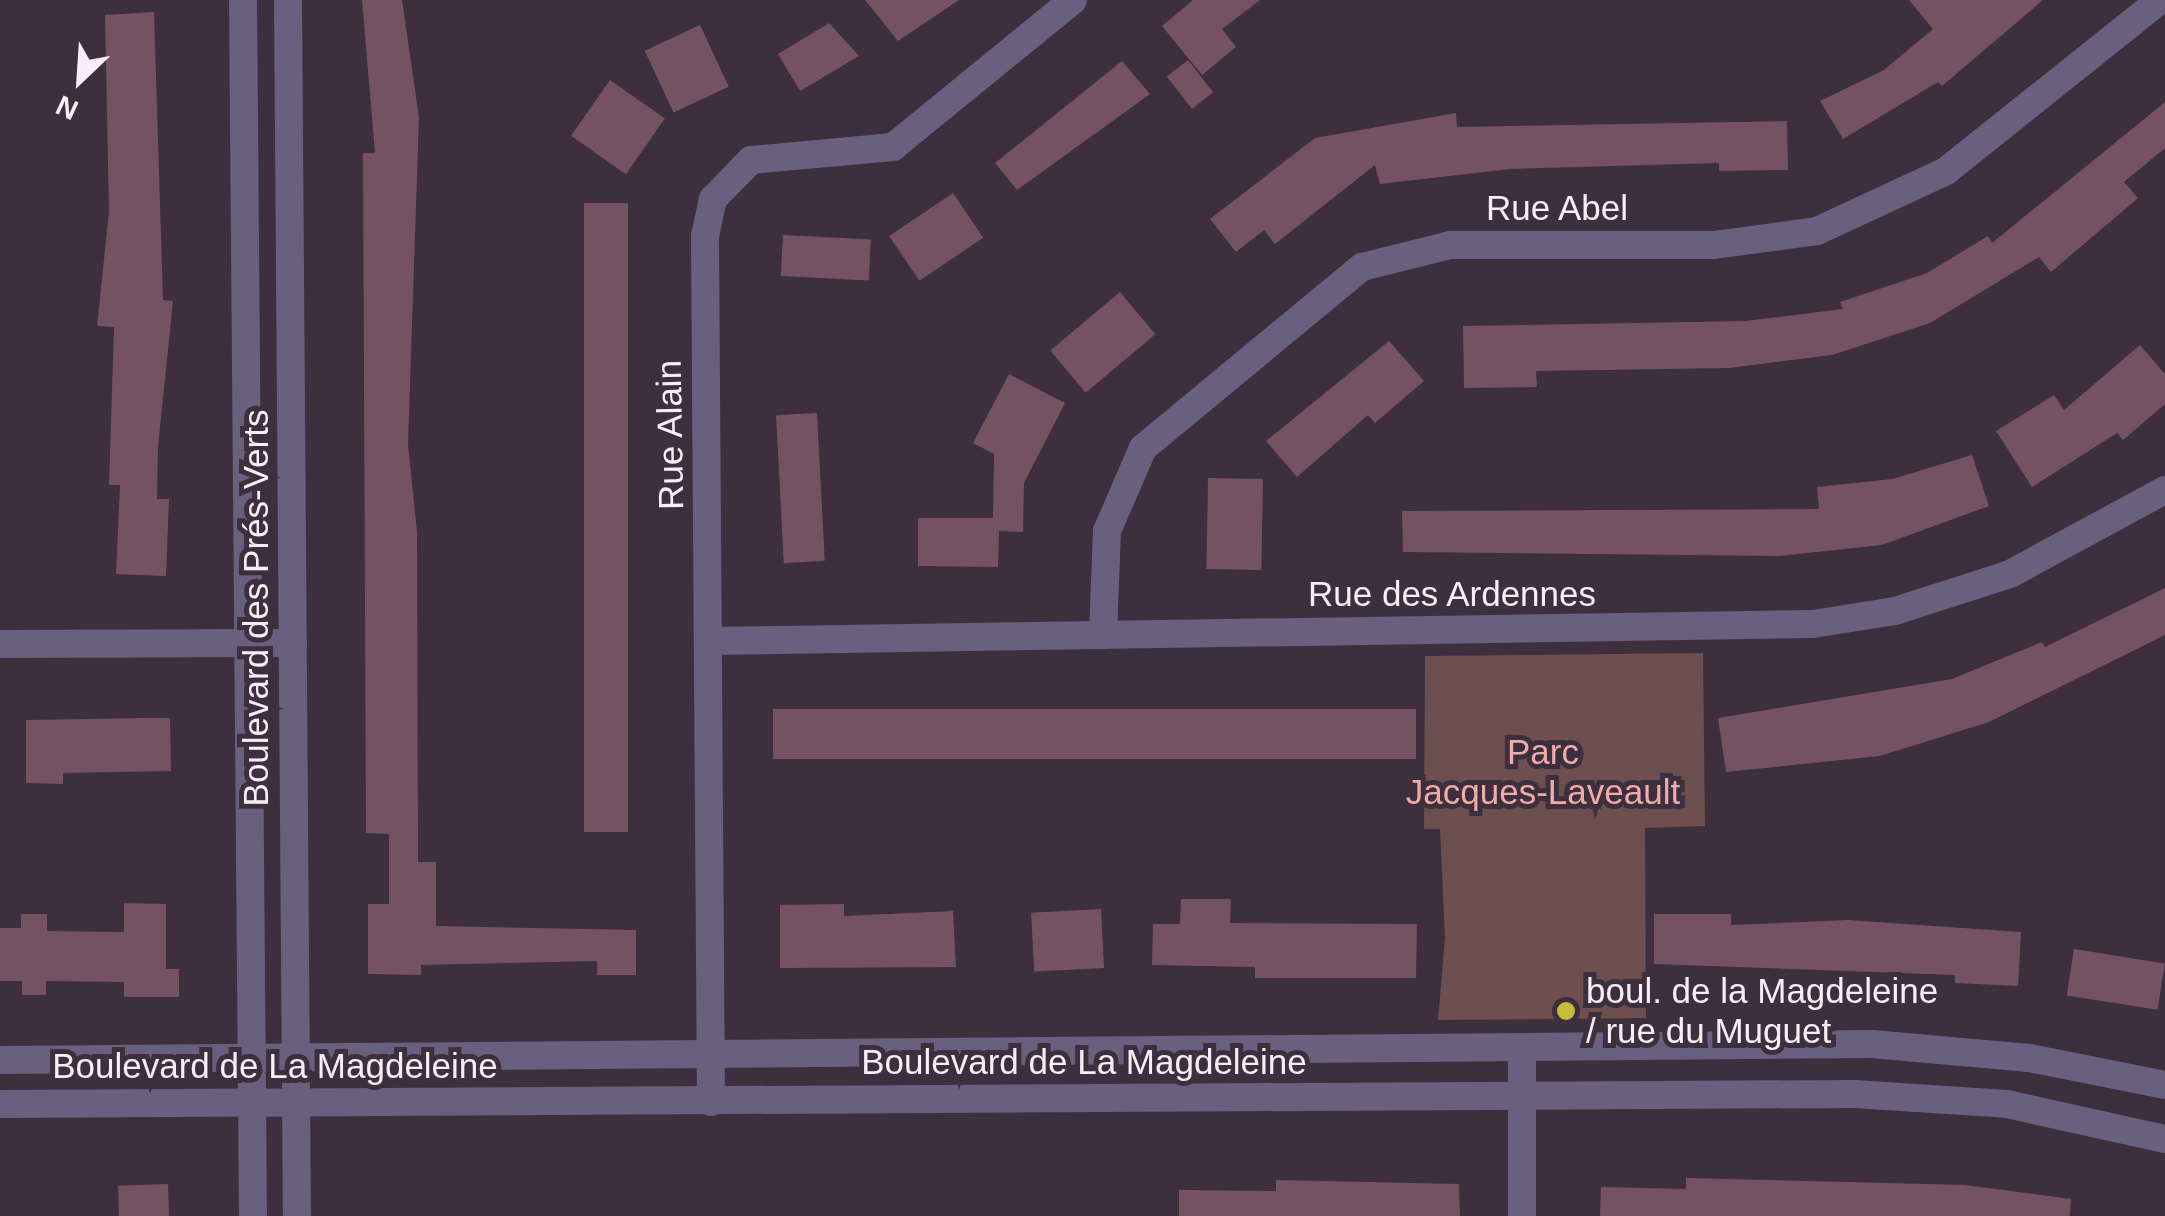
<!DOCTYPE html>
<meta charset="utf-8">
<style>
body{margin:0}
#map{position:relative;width:2165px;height:1216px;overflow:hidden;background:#3d2f3d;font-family:Helvetica,sans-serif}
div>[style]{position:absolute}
.green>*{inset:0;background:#6c4f4e}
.building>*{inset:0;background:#755261;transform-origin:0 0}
.minor>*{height:28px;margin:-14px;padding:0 14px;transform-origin:14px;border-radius:14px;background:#69607f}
.dots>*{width:28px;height:28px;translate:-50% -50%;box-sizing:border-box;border:5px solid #3d2f3d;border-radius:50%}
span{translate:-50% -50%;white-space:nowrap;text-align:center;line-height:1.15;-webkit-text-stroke:10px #3d2f3d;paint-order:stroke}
.street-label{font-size:35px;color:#f7eef7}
.park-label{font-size:35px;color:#f0abaa}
.poi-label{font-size:35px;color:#f7eef7}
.left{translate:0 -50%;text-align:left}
.north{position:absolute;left:30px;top:30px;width:100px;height:100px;-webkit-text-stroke:8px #3d2f3d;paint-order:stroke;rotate:205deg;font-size:28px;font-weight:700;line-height:40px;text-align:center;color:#f7eef7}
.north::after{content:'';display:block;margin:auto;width:35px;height:45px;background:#f7eef7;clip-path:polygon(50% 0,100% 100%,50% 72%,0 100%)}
</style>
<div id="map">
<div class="green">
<div style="clip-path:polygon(1703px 653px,1705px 826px,1645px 828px,1646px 1018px,1438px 1020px,1445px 938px,1440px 829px,1424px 829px,1425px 656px)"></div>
</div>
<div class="building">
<div style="clip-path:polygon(362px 0,402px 0,419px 117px,408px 444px,417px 532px,418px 862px,436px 862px,436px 926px,636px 930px,636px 975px,597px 975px,597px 961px,421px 965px,421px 975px,368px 974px,368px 904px,389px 904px,389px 834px,366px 833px,363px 153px,375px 153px)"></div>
<div style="clip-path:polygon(865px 0,959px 0,898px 41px)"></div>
<div style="clip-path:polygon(1193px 0,1260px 0,1222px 29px,1236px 47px,1202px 75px,1162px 26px)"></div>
<div style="clip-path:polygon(1909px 0,2043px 0,1942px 86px,1938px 82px,1843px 139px,1820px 101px,1884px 70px,1933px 29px)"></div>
<div style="clip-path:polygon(154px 12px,163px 300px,173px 301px,158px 447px,157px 499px,169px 499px,166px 576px,116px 574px,120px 485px,109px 485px,114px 327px,97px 326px,109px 212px,105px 15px)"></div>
<div style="clip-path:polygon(829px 23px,859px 56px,800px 91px,778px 54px)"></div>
<div style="left:700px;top:25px;width:68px;height:61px;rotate:65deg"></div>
<div style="left:1188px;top:60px;width:41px;height:27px;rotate:52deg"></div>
<div style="clip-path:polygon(1122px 61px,1150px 94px,1017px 190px,995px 163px)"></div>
<div style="left:610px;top:80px;width:67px;height:68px;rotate:35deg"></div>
<div style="clip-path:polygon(2165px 102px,2165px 148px,2124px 182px,2138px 198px,2051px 272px,2039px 257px,1930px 323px,1832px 355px,1729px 368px,1536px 371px,1537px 387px,1464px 388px,1463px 326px,1745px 321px,1843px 309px,1840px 302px,1927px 273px,1988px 236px,1992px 243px)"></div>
<div style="clip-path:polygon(1456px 113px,1457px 127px,1787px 121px,1788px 170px,1719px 171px,1719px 163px,1510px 169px,1380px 184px,1375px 165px,1275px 244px,1264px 230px,1236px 252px,1210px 219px,1315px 138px)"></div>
<div style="left:953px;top:193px;width:54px;height:77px;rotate:56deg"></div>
<div style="left:628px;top:203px;width:629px;height:44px;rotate:90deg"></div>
<div style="left:783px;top:235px;width:88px;height:41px;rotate:3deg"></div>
<div style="left:1120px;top:292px;width:55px;height:91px;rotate:50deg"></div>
<div style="clip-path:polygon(1389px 341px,1424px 381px,1375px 423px,1368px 415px,1297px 477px,1266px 441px)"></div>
<div style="clip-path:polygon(2140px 345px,2165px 374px,2165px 404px,2123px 440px,2117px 433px,2032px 487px,1996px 431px,2054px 395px,2064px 410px)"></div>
<div style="clip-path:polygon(1009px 374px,1065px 403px,1024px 483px,1023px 532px,999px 531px,998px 567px,918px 566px,918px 518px,993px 518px,994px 454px,973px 443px)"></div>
<div style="left:817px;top:413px;width:148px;height:41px;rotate:87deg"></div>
<div style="clip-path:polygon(1972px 455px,1989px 506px,1882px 545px,1779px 556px,1403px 552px,1402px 511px,1819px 509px,1817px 487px,1892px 479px)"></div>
<div style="left:1208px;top:478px;width:55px;height:91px;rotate:1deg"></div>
<div style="clip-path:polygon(2165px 588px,2165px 635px,1989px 722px,1880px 756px,1726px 772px,1718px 718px,1952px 679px,2042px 642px,2045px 647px)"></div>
<div style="left:1416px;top:709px;width:50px;height:643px;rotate:90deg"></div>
<div style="clip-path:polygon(146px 718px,170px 718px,171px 771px,63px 773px,63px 784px,26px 783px,26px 720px)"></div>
<div style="clip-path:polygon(1181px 899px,1231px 899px,1230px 923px,1417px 924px,1416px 978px,1255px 978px,1255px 967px,1152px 965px,1153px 924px,1180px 924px)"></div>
<div style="clip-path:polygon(124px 903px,166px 904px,166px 969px,179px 969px,179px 997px,124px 997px,124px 982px,46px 981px,46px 995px,22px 995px,22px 981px,0 981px,0 928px,21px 928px,21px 914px,47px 914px,47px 931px,124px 932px)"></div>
<div style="clip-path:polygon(844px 904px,844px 916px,953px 911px,956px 967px,780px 968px,780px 905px)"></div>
<div style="left:1101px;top:909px;width:59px;height:70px;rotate:87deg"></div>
<div style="clip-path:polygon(1654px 914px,1731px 914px,1731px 925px,1848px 920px,2021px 932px,2018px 986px,1955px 983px,1955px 975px,1654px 964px)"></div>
<div style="left:2074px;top:949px;width:92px;height:47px;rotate:9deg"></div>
<div style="clip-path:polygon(1686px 1178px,1965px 1185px,2071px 1199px,2070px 1216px,1600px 1216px,1601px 1187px,1686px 1189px)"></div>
<div style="clip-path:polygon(1276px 1180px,1459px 1184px,1460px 1216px,1179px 1216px,1179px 1190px,1276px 1191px)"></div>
<div style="left:168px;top:1184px;width:32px;height:50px;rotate:88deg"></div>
</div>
<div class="minor">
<div style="left:243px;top:0;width:1216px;rotate:89.53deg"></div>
<div style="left:288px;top:0;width:1216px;rotate:89.58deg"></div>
<div style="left:1103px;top:635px;width:104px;rotate:-87.8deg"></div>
<div style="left:1107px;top:531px;width:90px;rotate:-66.6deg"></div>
<div style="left:1143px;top:448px;width:284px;rotate:-39.6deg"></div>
<div style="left:1362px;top:267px;width:91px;rotate:-14deg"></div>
<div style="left:1450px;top:245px;width:264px"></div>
<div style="left:1714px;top:245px;width:104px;rotate:-7.7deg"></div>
<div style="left:1817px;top:231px;width:142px;rotate:-24.9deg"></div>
<div style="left:1946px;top:171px;width:274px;rotate:-38.6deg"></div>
<div style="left:710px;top:641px;width:1103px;rotate:-0.88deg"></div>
<div style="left:1813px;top:624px;width:83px;rotate:-9deg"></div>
<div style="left:1895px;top:611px;width:121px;rotate:-17.8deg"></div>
<div style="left:2010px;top:574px;width:176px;rotate:-28.5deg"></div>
<div style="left:0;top:644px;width:293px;rotate:-0.2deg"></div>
<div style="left:1522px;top:1048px;width:168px;rotate:90deg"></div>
<div style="left:0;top:1060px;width:1872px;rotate:-0.49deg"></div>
<div style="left:1872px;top:1044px;width:158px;rotate:5.1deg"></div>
<div style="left:2029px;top:1058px;width:139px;rotate:11.2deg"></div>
<div style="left:711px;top:1102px;width:866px;rotate:-90.4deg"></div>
<div style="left:705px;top:236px;width:38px;rotate:-78deg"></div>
<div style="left:713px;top:199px;width:54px;rotate:-45.7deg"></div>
<div style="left:751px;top:160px;width:143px;rotate:-5.2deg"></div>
<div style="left:893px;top:147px;width:232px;rotate:-39.2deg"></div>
<div style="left:0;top:1104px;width:1854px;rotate:-0.31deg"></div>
<div style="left:1854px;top:1094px;width:153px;rotate:3.7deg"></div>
<div style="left:2007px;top:1104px;width:162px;rotate:12.5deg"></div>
</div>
<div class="dots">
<div style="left:1566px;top:1011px;background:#c9bb3a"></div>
</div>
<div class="street-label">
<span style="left:1557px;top:208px">Rue Abel</span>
<span style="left:670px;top:435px;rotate:-91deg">Rue Alain</span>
<span style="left:1452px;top:594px">Rue des Ardennes</span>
<span style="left:256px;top:608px;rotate:-90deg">Boulevard des Prés-Verts</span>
<span style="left:1084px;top:1062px">Boulevard de La Magdeleine</span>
<span style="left:275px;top:1066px">Boulevard de La Magdeleine</span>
</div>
<div class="park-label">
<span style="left:1543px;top:772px">Parc<br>Jacques-Laveault</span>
</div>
<div class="poi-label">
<span class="left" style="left:1586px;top:1011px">boul. de la Magdeleine<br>/ rue du Muguet</span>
</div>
<div class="north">N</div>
</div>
